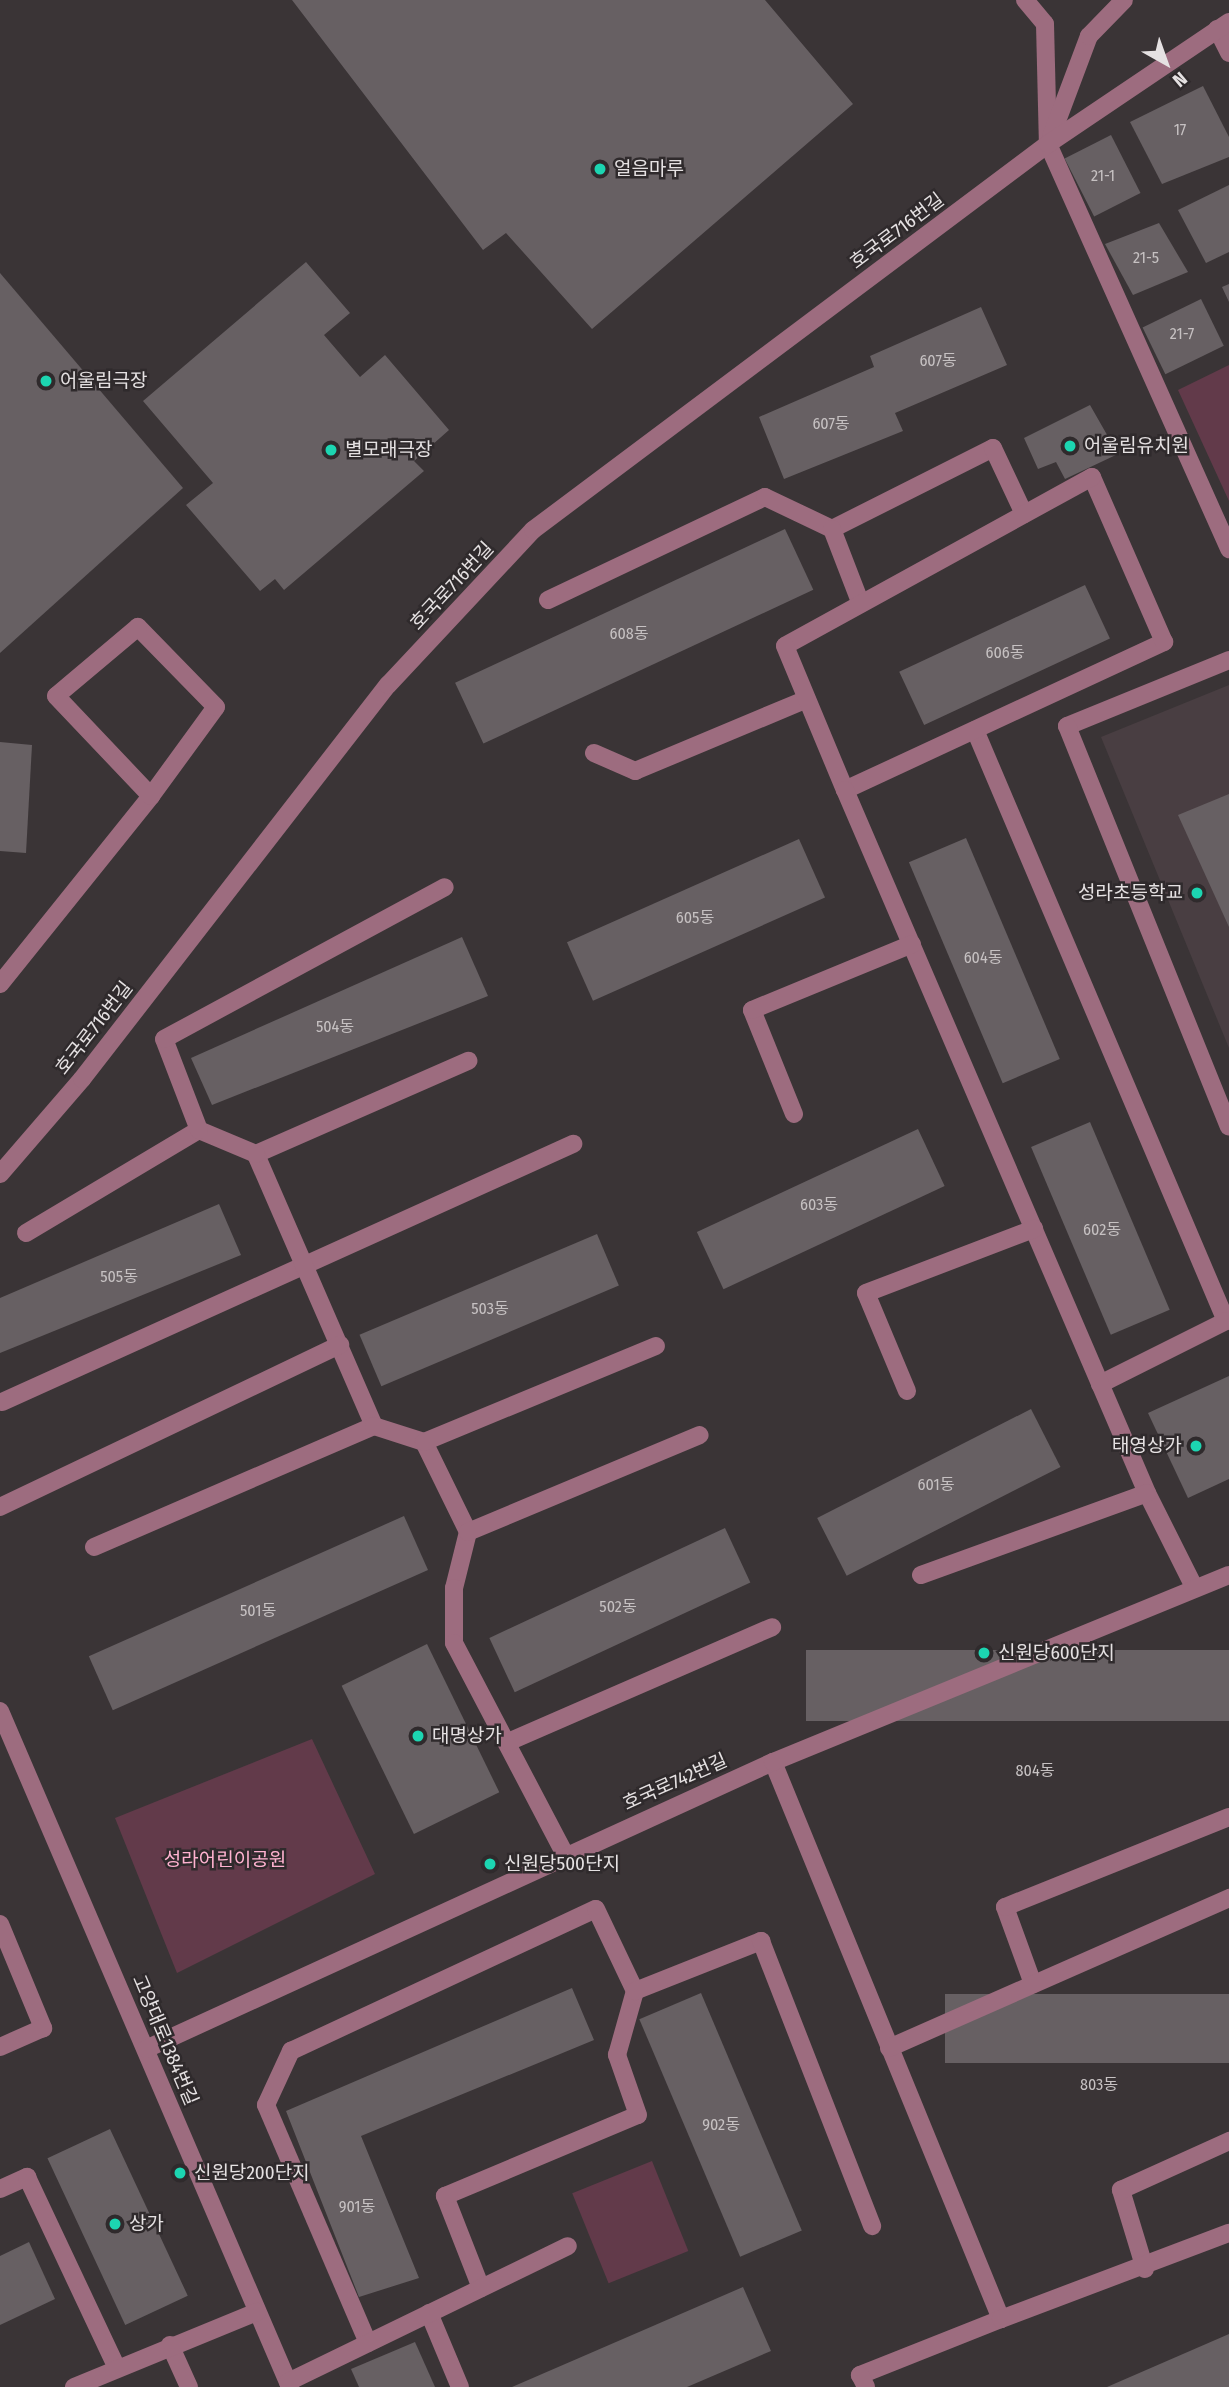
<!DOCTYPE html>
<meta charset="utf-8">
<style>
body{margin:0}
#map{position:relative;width:1229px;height:2387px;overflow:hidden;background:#3a3436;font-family:"Fira Sans Condensed","Noto Sans KR",sans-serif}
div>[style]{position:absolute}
.built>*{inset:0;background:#493e42}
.green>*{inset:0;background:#623a4a;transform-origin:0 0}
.building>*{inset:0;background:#676063;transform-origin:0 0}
.minor>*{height:18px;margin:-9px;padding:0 9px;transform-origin:9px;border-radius:9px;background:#9d6c7f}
.dots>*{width:19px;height:19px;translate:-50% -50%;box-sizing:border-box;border:4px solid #2f2a2c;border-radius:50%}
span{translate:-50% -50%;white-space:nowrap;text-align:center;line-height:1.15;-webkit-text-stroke:5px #2f2a2c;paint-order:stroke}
.number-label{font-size:16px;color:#c6c1c2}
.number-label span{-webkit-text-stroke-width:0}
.poi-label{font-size:19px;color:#e5e1e2}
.left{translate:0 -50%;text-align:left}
.right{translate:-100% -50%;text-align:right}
.street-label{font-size:19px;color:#e5e1e2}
.park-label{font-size:19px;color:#ffb2d0}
.north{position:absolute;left:1131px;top:28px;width:70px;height:70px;-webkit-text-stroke:5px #2f2a2c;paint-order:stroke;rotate:140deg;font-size:19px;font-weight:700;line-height:28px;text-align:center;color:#e5e1e2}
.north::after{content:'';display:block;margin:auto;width:24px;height:32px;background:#e5e1e2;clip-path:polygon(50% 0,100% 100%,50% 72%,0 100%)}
</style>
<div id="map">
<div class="built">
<div style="clip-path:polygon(1229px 685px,1229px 1048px,1101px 737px)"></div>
</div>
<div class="green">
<div style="clip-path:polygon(1229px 365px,1229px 501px,1178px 390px)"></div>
<div style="clip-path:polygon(312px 1739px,375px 1874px,177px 1973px,115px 1818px)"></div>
<div style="left:652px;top:2161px;width:97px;height:86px;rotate:68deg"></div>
</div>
<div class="building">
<div style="clip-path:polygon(292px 0,765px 0,853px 104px,592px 329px,506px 233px,483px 250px)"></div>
<div style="clip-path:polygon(1203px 86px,1229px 137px,1229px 157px,1162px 184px,1130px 122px)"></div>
<div style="left:1111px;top:135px;width:65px;height:52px;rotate:63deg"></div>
<div style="clip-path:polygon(1229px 185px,1229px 252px,1206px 263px,1178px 210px)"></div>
<div style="clip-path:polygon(1159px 223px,1188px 272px,1133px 295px,1105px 244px)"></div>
<div style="clip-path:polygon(306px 262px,350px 313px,324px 335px,360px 377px,385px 355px,449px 430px,414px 461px,424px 471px,284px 590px,275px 579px,260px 591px,186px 505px,213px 483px,143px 401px)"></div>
<div style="clip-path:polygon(0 273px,183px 488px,0 653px)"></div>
<div style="clip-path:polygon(1229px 284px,1229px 302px,1222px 287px)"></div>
<div style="left:1201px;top:299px;width:52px;height:65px;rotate:64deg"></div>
<div style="clip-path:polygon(981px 307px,1007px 365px,895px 413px,903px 431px,784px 479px,759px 417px,874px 367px,870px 356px)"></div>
<div style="clip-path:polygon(1090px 405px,1118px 454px,1065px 479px,1056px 462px,1038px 469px,1024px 438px)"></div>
<div style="left:785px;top:529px;width:67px;height:364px;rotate:65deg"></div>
<div style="left:1085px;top:585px;width:59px;height:205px;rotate:65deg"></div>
<div style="clip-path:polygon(0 742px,32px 745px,26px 853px,0 851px)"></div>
<div style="clip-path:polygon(1229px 794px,1229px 927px,1178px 815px)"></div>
<div style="left:966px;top:838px;width:240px;height:62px;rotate:67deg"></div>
<div style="left:799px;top:839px;width:64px;height:254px;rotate:66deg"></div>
<div style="clip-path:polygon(462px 937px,488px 996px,212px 1105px,191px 1058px)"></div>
<div style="left:1090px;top:1122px;width:204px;height:64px;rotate:67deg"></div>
<div style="left:918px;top:1129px;width:63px;height:244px;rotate:65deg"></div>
<div style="clip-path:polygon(219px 1204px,241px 1255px,0 1353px,0 1298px)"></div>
<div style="left:597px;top:1234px;width:56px;height:258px;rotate:67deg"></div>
<div style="clip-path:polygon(1229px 1376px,1229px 1479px,1188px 1498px,1148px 1413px)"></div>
<div style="left:1031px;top:1409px;width:65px;height:240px;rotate:63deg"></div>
<div style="left:404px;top:1516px;width:59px;height:345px;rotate:66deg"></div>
<div style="left:725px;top:1528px;width:60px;height:260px;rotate:65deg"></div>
<div style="left:427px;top:1644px;width:165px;height:95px;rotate:64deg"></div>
<div style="left:1229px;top:1650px;width:71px;height:423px;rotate:90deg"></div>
<div style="clip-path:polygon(572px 1988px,594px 2040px,361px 2136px,419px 2278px,359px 2297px,286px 2111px)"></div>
<div style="left:701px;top:1993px;width:258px;height:67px;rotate:67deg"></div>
<div style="left:1229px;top:1994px;width:69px;height:284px;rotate:90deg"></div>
<div style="left:110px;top:2129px;width:184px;height:69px;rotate:65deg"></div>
<div style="clip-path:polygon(29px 2242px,55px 2299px,0 2325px,0 2256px)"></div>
<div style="clip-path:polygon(743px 2287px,771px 2351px,687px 2387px,512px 2387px)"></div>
<div style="clip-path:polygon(1229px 2334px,1229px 2387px,1107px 2387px)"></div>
<div style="clip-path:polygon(415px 2342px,435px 2387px,359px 2387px,351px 2369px)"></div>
</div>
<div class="minor">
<div style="left:1025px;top:0;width:31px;rotate:50deg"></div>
<div style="left:1045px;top:24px;width:120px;rotate:88.6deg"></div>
<div style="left:1048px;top:144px;width:444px;rotate:65.9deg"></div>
<div style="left:1217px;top:29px;width:27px;rotate:63deg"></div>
<div style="left:1051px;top:137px;width:108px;rotate:-69.4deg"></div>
<div style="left:1089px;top:36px;width:50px;rotate:-45.8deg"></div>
<div style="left:832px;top:529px;width:180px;rotate:-26.7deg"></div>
<div style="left:993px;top:448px;width:73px;rotate:64.8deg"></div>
<div style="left:548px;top:600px;width:240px;rotate:-25.4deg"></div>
<div style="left:765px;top:497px;width:74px;rotate:25.5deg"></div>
<div style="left:832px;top:529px;width:80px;rotate:68.9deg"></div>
<div style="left:1229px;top:660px;width:175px;rotate:157.8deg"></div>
<div style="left:1067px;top:726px;width:432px;rotate:68deg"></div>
<div style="left:975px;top:730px;width:642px;rotate:66.99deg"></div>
<div style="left:1226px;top:1321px;width:141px;rotate:153.4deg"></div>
<div style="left:594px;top:753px;width:45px;rotate:23.7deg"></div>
<div style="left:635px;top:771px;width:186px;rotate:-22.7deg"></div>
<div style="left:845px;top:790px;width:352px;rotate:-24.9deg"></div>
<div style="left:1164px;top:642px;width:180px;rotate:-113.6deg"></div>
<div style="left:1092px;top:477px;width:350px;rotate:151.2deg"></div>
<div style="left:785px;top:646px;width:156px;rotate:67.4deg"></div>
<div style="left:845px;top:790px;width:765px;rotate:66.75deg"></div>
<div style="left:1147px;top:1493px;width:105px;rotate:63.4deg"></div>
<div style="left:0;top:984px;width:241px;rotate:-51.2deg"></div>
<div style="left:151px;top:796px;width:110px;rotate:-53.9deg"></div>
<div style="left:216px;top:707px;width:112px;rotate:-134.3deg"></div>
<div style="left:138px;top:627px;width:107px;rotate:139.9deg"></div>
<div style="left:56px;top:696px;width:138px;rotate:46.5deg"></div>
<div style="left:794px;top:1114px;width:112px;rotate:-112deg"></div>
<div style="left:752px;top:1010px;width:173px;rotate:-22.4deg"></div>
<div style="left:256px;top:1154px;width:232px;rotate:-23.7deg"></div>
<div style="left:0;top:1174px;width:125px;rotate:-49.2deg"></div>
<div style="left:82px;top:1079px;width:499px;rotate:-52.2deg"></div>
<div style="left:388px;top:685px;width:212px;rotate:-46.9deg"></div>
<div style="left:533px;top:530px;width:644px;rotate:-36.85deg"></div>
<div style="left:1048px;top:144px;width:218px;rotate:-34deg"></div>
<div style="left:26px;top:1233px;width:201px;rotate:-30.8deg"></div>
<div style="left:907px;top:1391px;width:106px;rotate:-112.7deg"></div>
<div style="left:866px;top:1293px;width:180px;rotate:-20.9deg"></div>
<div style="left:2px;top:1402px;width:627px;rotate:-24.32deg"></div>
<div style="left:374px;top:1426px;width:296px;rotate:-113.5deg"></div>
<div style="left:256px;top:1154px;width:62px;rotate:-157.2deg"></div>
<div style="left:199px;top:1130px;width:97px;rotate:-111deg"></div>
<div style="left:164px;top:1039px;width:319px;rotate:-28.4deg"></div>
<div style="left:424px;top:1442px;width:100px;rotate:63.9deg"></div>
<div style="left:468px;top:1532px;width:58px;rotate:104deg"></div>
<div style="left:454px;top:1588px;width:55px;rotate:90deg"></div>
<div style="left:454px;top:1643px;width:238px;rotate:62.3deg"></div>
<div style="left:0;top:1507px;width:377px;rotate:-25.5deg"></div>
<div style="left:468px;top:1532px;width:251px;rotate:-22.7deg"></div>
<div style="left:94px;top:1547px;width:305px;rotate:-23.4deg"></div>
<div style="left:374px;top:1426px;width:52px;rotate:17.7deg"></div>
<div style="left:424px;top:1442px;width:251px;rotate:-22.5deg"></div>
<div style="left:921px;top:1575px;width:240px;rotate:-19.9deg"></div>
<div style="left:0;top:1711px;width:736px;rotate:66.78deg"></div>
<div style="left:508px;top:1742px;width:288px;rotate:-23.5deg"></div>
<div style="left:773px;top:1762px;width:602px;rotate:67.74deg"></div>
<div style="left:1001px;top:2319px;width:152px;rotate:158.3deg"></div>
<div style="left:860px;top:2375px;width:13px;rotate:63deg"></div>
<div style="left:0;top:1924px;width:113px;rotate:67.5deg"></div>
<div style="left:43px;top:2028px;width:47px;rotate:156.2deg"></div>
<div style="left:1033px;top:1984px;width:82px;rotate:-110deg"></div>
<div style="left:1005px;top:1907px;width:241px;rotate:-21.9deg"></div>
<div style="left:889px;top:2048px;width:372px;rotate:-23.8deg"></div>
<div style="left:146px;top:2049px;width:690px;rotate:-24.6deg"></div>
<div style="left:773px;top:1762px;width:493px;rotate:-22.3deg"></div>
<div style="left:0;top:2189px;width:30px;rotate:-24deg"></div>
<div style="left:27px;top:2177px;width:211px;rotate:64.8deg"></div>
<div style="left:1145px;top:2269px;width:83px;rotate:-106.9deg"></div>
<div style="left:1121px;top:2190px;width:119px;rotate:-24.4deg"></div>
<div style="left:481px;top:2288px;width:99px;rotate:-111.4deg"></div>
<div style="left:445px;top:2196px;width:209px;rotate:-22.8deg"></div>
<div style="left:638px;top:2115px;width:64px;rotate:-109.3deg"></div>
<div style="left:617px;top:2055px;width:66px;rotate:-74.3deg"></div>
<div style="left:429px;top:2313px;width:80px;rotate:67.3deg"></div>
<div style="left:1001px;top:2319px;width:244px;rotate:-20.7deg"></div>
<div style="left:368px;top:2343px;width:259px;rotate:-113.2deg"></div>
<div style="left:266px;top:2105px;width:60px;rotate:-65.2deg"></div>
<div style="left:291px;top:2051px;width:336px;rotate:-25deg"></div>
<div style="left:596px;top:1909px;width:91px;rotate:64.6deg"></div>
<div style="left:635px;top:1991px;width:136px;rotate:-21.6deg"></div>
<div style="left:761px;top:1941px;width:306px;rotate:68.7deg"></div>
<div style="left:170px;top:2345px;width:46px;rotate:65.7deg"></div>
<div style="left:288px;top:2382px;width:311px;rotate:-25.9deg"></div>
<div style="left:74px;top:2387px;width:198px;rotate:-22.3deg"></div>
</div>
<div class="dots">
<div style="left:600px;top:169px;background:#1cd5b1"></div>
<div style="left:46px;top:381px;background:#1cd5b1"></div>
<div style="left:1070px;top:446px;background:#1cd5b1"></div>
<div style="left:331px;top:450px;background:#1cd5b1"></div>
<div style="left:1197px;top:893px;background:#1cd5b1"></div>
<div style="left:1196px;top:1446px;background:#1cd5b1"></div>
<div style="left:984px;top:1653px;background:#1cd5b1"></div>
<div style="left:418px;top:1736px;background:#1cd5b1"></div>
<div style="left:490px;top:1864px;background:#1cd5b1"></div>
<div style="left:180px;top:2173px;background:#1cd5b1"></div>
<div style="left:115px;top:2224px;background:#1cd5b1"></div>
</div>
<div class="number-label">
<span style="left:1180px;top:130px">17</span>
<span style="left:1103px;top:176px">21-1</span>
<span style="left:1146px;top:258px">21-5</span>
<span style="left:1182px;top:334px">21-7</span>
<span style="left:938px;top:361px">607동</span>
<span style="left:831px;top:424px">607동</span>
<span style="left:629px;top:634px">608동</span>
<span style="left:1005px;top:653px">606동</span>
<span style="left:695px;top:918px">605동</span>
<span style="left:983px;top:958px">604동</span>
<span style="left:335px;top:1027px">504동</span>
<span style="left:819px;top:1205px">603동</span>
<span style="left:1102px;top:1230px">602동</span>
<span style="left:119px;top:1277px">505동</span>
<span style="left:490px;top:1309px">503동</span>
<span style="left:936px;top:1485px">601동</span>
<span style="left:618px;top:1607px">502동</span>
<span style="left:258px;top:1611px">501동</span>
<span style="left:1035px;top:1771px">804동</span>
<span style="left:1099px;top:2085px">803동</span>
<span style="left:721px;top:2125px">902동</span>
<span style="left:357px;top:2207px">901동</span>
</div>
<div class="poi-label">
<span class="left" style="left:614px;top:169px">얼음마루</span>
<span class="left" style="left:60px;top:381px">어울림극장</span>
<span class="left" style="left:1084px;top:446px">어울림유치원</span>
<span class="left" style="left:345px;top:450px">별모래극장</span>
<span class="right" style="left:1183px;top:893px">성라초등학교</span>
<span class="right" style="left:1182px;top:1446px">태영상가</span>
<span class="left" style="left:998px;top:1653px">신원당600단지</span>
<span class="left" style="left:432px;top:1736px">대명상가</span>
<span class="left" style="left:504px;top:1864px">신원당500단지</span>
<span class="left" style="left:194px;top:2173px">신원당200단지</span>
<span class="left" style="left:129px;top:2224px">상가</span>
</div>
<div class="street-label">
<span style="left:897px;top:231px;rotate:-37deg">호국로716번길</span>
<span style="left:452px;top:586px;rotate:-47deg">호국로716번길</span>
<span style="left:94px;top:1028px;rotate:-52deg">호국로716번길</span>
<span style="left:675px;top:1782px;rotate:-24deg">호국로742번길</span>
<span style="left:165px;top:2040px;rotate:67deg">고양대로1384번길</span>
</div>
<div class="park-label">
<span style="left:225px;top:1860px">성라어린이공원</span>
</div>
<div class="north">N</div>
</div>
